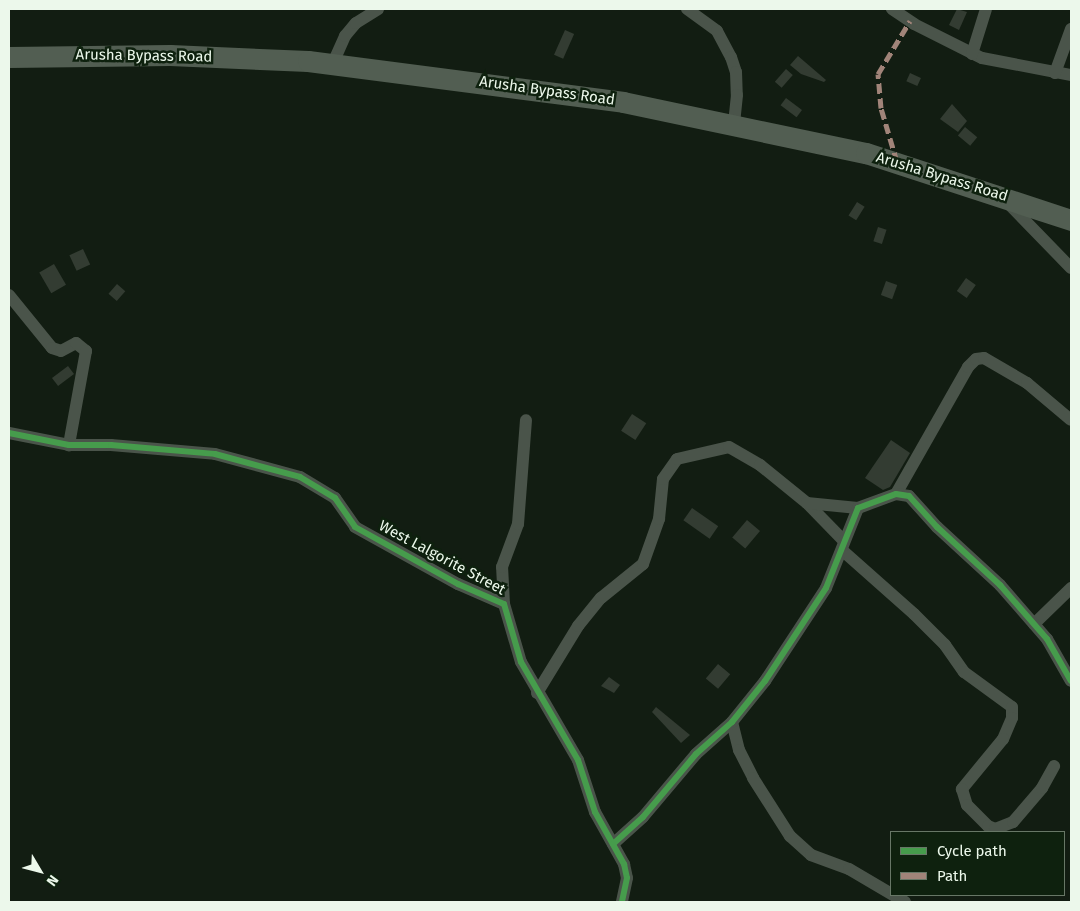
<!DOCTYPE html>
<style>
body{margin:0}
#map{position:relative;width:1080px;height:911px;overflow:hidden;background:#121d12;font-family:"Fira Sans",sans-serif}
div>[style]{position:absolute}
.building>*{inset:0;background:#333c32;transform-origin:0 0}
.street>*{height:12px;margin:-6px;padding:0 6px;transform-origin:6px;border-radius:6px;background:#4a544a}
.primary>*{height:21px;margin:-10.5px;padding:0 10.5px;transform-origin:10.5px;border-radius:10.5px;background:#525e52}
.quiet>*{height:5px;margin-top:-2.5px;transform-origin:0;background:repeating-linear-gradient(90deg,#a18479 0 10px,transparent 0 15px)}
.cycleway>*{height:6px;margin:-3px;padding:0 3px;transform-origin:3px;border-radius:3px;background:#469c4c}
span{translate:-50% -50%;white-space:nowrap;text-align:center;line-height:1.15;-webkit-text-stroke:5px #0e210e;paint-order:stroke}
.street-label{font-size:15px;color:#ecf8eb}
.frame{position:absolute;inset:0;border:10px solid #ecf8eb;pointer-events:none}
.legend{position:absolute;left:890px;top:831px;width:175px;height:65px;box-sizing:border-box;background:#0e210e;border:1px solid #677766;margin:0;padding:6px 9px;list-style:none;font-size:15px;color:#ecf8eb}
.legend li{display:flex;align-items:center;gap:10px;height:25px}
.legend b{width:25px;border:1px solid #677766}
.north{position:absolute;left:15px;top:846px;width:50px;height:50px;-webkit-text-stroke:4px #0e210e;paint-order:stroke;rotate:127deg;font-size:14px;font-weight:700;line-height:20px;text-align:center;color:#ecf8eb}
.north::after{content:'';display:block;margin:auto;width:18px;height:22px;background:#ecf8eb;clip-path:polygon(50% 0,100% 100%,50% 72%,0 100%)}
</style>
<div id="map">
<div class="building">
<div style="clip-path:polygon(957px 9px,967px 12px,959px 30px,949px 25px)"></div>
<div style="left:565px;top:30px;width:10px;height:27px;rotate:24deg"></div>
<div style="clip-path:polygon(798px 56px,826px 80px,824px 82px,801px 74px,790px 65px)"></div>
<div style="left:786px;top:69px;width:9px;height:17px;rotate:41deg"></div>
<div style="left:910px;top:73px;width:12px;height:9px;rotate:24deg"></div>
<div style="left:786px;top:98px;width:20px;height:9px;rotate:37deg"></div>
<div style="clip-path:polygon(952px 104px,967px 121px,958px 132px,940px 119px)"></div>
<div style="left:965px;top:127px;width:16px;height:11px;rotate:40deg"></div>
<div style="left:857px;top:202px;width:9px;height:16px;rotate:32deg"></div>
<div style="left:878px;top:227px;width:9px;height:15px;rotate:18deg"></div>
<div style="left:83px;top:249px;width:17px;height:15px;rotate:65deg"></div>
<div style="left:54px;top:264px;width:24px;height:17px;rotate:60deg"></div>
<div style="left:966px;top:278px;width:12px;height:16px;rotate:35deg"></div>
<div style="left:886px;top:281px;width:12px;height:15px;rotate:20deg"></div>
<div style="left:117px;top:284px;width:11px;height:13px;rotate:41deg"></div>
<div style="left:68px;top:366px;width:10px;height:20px;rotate:53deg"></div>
<div style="left:632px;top:414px;width:17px;height:20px;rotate:33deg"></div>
<div style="clip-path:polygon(891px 440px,910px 453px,890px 487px,883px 490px,865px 478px)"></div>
<div style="left:692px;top:508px;width:32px;height:15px;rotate:35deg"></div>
<div style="left:747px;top:520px;width:17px;height:23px;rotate:40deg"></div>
<div style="left:718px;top:664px;width:16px;height:19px;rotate:40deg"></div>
<div style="clip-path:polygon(609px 677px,620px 685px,614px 693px,601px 686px)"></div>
<div style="clip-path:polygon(656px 707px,690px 735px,681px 743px,652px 712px)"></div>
</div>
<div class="street">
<div style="left:687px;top:9px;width:37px;rotate:36deg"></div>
<div style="left:717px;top:31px;width:30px;rotate:62deg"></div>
<div style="left:731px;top:57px;width:16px;rotate:72deg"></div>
<div style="left:736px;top:72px;width:23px;rotate:88deg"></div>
<div style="left:737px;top:95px;width:29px;rotate:96deg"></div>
<div style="left:892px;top:9px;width:27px;rotate:34deg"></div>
<div style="left:914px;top:24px;width:76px;rotate:26.6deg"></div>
<div style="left:982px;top:58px;width:91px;rotate:10.8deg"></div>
<div style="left:972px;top:54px;width:47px;rotate:-72.7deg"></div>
<div style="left:333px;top:63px;width:30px;rotate:-66deg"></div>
<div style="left:345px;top:36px;width:17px;rotate:-50deg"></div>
<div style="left:356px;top:23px;width:26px;rotate:-32deg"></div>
<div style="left:1055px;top:73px;width:47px;rotate:-70deg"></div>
<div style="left:1007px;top:202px;width:92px;rotate:45.9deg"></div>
<div style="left:9px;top:295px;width:68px;rotate:50.9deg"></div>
<div style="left:52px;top:348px;width:9px;rotate:18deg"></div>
<div style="left:61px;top:351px;width:17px;rotate:-28deg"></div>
<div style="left:76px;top:343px;width:13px;rotate:39deg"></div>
<div style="left:86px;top:351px;width:96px;rotate:100.3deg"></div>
<div style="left:9px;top:433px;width:61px;rotate:11.3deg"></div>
<div style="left:69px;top:445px;width:42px"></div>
<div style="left:111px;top:445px;width:104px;rotate:4.9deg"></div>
<div style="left:215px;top:454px;width:88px;rotate:15.1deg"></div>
<div style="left:300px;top:477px;width:41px;rotate:31deg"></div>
<div style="left:335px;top:498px;width:35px;rotate:55deg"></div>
<div style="left:355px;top:527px;width:118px;rotate:29deg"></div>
<div style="left:458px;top:584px;width:50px;rotate:23.5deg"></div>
<div style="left:504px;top:604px;width:60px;rotate:73.7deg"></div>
<div style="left:521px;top:662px;width:113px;rotate:59.8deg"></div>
<div style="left:578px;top:760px;width:55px;rotate:71.9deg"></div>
<div style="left:595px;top:812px;width:60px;rotate:60.9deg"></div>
<div style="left:624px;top:864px;width:14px;rotate:78deg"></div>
<div style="left:627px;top:878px;width:25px;rotate:102deg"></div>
<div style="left:896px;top:494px;width:146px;rotate:-60.4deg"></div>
<div style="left:968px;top:367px;width:11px;rotate:-45deg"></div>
<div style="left:976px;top:359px;width:8px;rotate:-7deg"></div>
<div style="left:984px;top:358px;width:50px;rotate:30.2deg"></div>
<div style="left:1027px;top:383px;width:57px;rotate:40.1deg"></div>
<div style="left:807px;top:503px;width:52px;rotate:45.8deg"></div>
<div style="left:843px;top:551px;width:95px;rotate:41.6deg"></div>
<div style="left:914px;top:614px;width:44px;rotate:45deg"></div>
<div style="left:945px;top:645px;width:33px;rotate:55deg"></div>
<div style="left:964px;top:672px;width:59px;rotate:36.1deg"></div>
<div style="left:1012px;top:707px;width:11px;rotate:90deg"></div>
<div style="left:1012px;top:718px;width:23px;rotate:113deg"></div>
<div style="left:1003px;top:739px;width:65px;rotate:129.4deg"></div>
<div style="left:962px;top:789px;width:17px;rotate:73deg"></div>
<div style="left:967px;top:805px;width:30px;rotate:45deg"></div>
<div style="left:988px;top:826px;width:8px;rotate:23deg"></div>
<div style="left:995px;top:829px;width:19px;rotate:-21deg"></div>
<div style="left:1013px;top:822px;width:45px;rotate:-49.5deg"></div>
<div style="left:1042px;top:788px;width:25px;rotate:-61deg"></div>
<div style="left:504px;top:604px;width:37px;rotate:-93deg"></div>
<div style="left:502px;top:567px;width:46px;rotate:-69.6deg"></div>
<div style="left:518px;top:524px;width:104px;rotate:-85.6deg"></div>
<div style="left:1034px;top:624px;width:52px;rotate:-44.2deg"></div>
<div style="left:537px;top:693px;width:79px;rotate:-58.5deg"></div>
<div style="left:578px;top:626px;width:36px;rotate:-51deg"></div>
<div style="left:601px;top:598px;width:54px;rotate:-39deg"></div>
<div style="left:643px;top:564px;width:48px;rotate:-70.4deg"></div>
<div style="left:659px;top:519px;width:40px;rotate:-84.3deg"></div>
<div style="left:663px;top:479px;width:24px;rotate:-55deg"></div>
<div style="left:677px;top:459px;width:53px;rotate:-13deg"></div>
<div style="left:729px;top:447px;width:36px;rotate:30deg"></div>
<div style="left:760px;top:465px;width:60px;rotate:39deg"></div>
<div style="left:807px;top:503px;width:51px;rotate:5.6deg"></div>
<div style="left:732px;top:722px;width:29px;rotate:76deg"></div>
<div style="left:739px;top:750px;width:31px;rotate:63deg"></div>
<div style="left:753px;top:778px;width:69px;rotate:57.5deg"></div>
<div style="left:790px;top:836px;width:28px;rotate:42deg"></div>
<div style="left:811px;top:855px;width:40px;rotate:20.2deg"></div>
<div style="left:849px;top:869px;width:65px;rotate:30.5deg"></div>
<div style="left:613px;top:844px;width:40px;rotate:-42deg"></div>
<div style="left:643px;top:817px;width:82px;rotate:-49.9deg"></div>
<div style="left:696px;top:754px;width:48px;rotate:-41.6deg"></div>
<div style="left:732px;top:722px;width:53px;rotate:-51.2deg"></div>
<div style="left:765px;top:681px;width:111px;rotate:-56.7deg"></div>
<div style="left:826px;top:588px;width:86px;rotate:-68.2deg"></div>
<div style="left:858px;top:508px;width:40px;rotate:-20.2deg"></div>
<div style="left:896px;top:494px;width:13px;rotate:9deg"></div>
<div style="left:909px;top:496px;width:42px;rotate:47.9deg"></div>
<div style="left:937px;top:527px;width:86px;rotate:42.6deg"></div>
<div style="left:1000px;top:585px;width:72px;rotate:49deg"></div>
<div style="left:1047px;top:639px;width:48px;rotate:60.3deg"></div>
</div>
<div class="primary">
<div style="left:9px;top:57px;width:161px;rotate:-0.7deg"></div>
<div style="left:170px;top:55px;width:138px;rotate:2.5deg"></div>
<div style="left:308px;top:61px;width:318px;rotate:7.4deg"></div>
<div style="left:623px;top:102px;width:248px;rotate:11.9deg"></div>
<div style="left:866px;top:153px;width:216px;rotate:18.1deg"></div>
</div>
<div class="quiet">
<div style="left:897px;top:162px;width:56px;rotate:-106.5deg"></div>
<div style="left:881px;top:108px;width:34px;rotate:-95deg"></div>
<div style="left:878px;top:74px;width:62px;rotate:-58.9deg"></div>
</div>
<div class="cycleway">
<div style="left:9px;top:433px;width:61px;rotate:11.3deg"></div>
<div style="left:69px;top:445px;width:42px"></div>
<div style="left:111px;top:445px;width:104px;rotate:4.9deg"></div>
<div style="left:215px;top:454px;width:88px;rotate:15.1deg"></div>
<div style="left:300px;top:477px;width:41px;rotate:31deg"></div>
<div style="left:335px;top:498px;width:35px;rotate:55deg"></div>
<div style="left:355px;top:527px;width:118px;rotate:29deg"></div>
<div style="left:458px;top:584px;width:50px;rotate:23.5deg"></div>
<div style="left:504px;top:604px;width:60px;rotate:73.7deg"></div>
<div style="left:521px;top:662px;width:113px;rotate:59.8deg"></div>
<div style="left:578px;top:760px;width:55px;rotate:71.9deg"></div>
<div style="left:595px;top:812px;width:60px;rotate:60.9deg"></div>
<div style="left:624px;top:864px;width:14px;rotate:78deg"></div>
<div style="left:627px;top:878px;width:25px;rotate:102deg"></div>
<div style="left:613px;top:844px;width:40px;rotate:-42deg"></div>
<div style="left:643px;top:817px;width:82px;rotate:-49.9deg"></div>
<div style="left:696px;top:754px;width:48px;rotate:-41.6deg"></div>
<div style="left:732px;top:722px;width:53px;rotate:-51.2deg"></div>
<div style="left:765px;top:681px;width:111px;rotate:-56.7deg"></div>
<div style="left:826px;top:588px;width:86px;rotate:-68.2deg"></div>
<div style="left:858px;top:508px;width:40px;rotate:-20.2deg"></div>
<div style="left:896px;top:494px;width:13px;rotate:9deg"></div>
<div style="left:909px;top:496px;width:42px;rotate:47.9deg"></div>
<div style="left:937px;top:527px;width:86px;rotate:42.6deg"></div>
<div style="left:1000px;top:585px;width:72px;rotate:49deg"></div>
<div style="left:1047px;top:639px;width:48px;rotate:60.3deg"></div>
</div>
<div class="street-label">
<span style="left:144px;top:56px;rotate:1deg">Arusha Bypass Road</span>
<span style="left:547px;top:91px;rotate:8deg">Arusha Bypass Road</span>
<span style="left:942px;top:177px;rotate:17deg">Arusha Bypass Road</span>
<span style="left:442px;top:558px;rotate:28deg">West Lalgorite Street</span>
</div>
<div class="frame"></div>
<ul class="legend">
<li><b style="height:6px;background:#469c4c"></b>Cycle path</li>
<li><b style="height:6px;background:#a18479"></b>Path</li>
</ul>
<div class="north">N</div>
</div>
